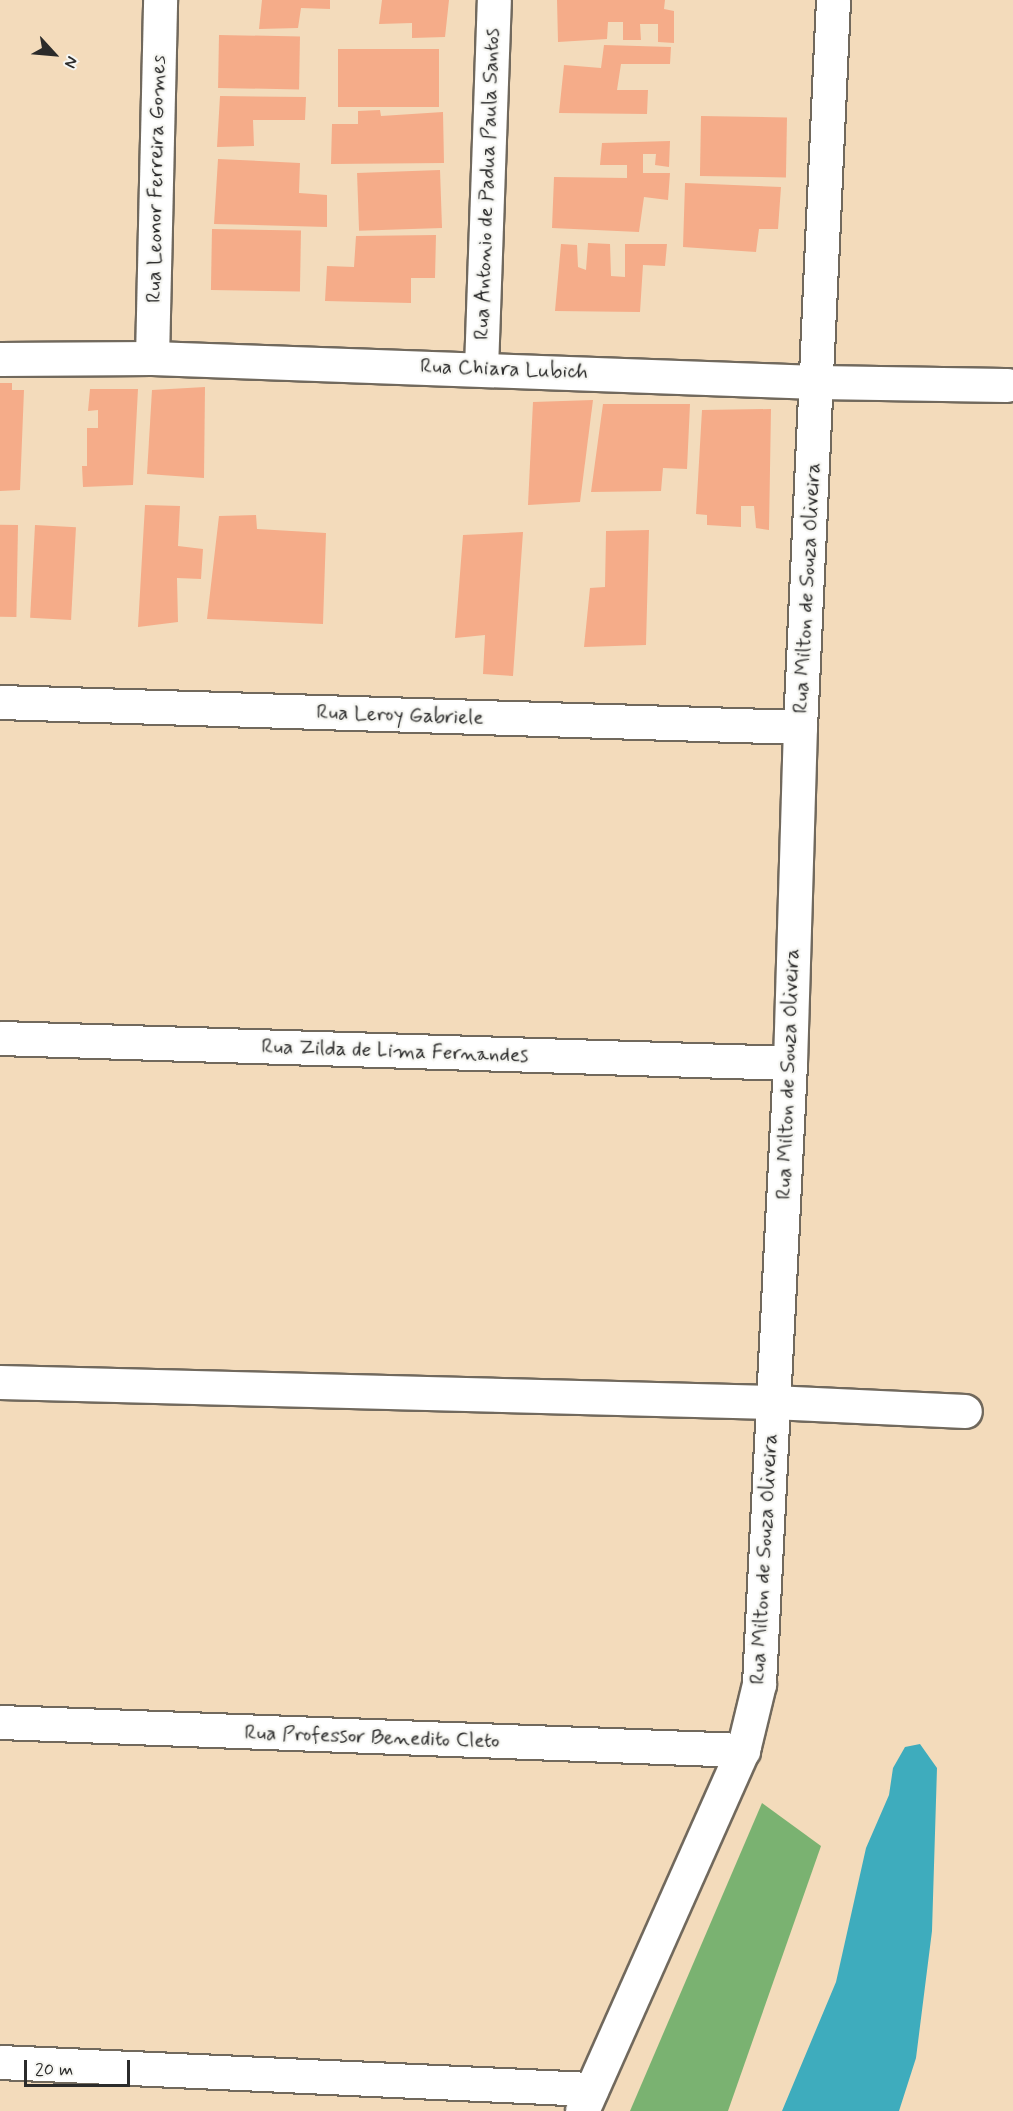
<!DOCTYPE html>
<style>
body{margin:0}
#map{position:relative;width:1013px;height:2111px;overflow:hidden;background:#f3dbbb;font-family:Mynerve,sans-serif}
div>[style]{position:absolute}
.forest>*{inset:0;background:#7ab271}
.water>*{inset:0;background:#3eacbd}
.building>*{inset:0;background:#f5ac89;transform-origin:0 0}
.roads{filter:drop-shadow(2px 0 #71695d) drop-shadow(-2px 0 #71695d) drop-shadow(0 2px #71695d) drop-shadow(0 -2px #71695d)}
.minor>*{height:33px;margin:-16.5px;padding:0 16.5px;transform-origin:16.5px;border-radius:16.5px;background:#fff}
span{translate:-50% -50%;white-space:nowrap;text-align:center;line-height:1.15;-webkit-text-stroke:4.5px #f6f6f2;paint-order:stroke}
.street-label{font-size:21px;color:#2b2b2b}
.north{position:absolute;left:24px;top:24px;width:60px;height:60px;-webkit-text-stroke:4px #f6f6f2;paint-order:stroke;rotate:116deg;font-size:16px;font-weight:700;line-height:24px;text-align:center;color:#2b2b2b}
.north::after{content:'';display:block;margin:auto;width:21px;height:27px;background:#2b2b2b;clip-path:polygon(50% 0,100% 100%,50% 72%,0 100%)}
.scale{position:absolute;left:24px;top:2060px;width:106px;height:27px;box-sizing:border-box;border:3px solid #2b2b2b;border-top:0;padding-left:8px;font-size:18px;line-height:21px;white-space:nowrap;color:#2b2b2b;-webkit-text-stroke:4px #f6f6f2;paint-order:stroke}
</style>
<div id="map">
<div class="forest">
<div style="clip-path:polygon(762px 1803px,821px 1846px,728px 2111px,630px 2111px)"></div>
</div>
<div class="water">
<div style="clip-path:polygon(920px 1744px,937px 1768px,932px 1931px,916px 2058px,899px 2111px,782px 2111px,836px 1982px,866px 1848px,889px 1795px,893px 1768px,905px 1747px)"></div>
</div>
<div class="building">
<div style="clip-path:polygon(262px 0,330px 0,330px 9px,301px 8px,298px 28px,259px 29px)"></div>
<div style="clip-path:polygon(382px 0,449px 0,445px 37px,412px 38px,412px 23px,379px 24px)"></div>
<div style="clip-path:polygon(557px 0,665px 0,664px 9px,674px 11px,674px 43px,658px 42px,658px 24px,640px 24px,641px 40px,623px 40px,623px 22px,608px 22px,607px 39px,558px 42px)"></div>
<div style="left:219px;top:35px;width:81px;height:53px;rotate:1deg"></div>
<div style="clip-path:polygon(604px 45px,671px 47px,670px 64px,621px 64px,617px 90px,648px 90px,647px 114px,559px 113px,564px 65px,601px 68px)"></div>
<div style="left:338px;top:49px;width:101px;height:58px"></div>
<div style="clip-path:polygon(220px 96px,306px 97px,305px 120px,253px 120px,254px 146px,217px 147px)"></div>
<div style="clip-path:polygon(380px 110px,381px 116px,443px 112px,444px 163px,331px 164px,332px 124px,358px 124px,358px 111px)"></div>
<div style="left:701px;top:116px;width:86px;height:60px;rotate:1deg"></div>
<div style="clip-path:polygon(670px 141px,669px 167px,655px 165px,656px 154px,643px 154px,643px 173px,670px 173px,668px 200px,644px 197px,639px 232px,552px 228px,554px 177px,627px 178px,627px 165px,600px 165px,602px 143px)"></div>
<div style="clip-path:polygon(218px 159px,300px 163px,299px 193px,327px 195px,327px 227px,214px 224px)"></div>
<div style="left:440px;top:170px;width:58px;height:83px;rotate:88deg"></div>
<div style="clip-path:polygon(685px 183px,781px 187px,778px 229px,759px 229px,756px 252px,683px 247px)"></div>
<div style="left:212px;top:229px;width:89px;height:61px;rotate:1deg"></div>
<div style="clip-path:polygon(436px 235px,435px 278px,411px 278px,411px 303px,325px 301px,327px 266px,354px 267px,356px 236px)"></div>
<div style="clip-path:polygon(588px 243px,610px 244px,611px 276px,625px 277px,625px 244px,667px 244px,665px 266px,643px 265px,640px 312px,555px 311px,561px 244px,577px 245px,578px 267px,586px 270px)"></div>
<div style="clip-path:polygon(0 383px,12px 383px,12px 390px,24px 390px,20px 490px,0 491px)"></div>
<div style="clip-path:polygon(205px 387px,204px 478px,147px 474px,152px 390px)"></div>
<div style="clip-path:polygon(90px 389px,138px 389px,133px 485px,83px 487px,82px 466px,87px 466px,87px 428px,98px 428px,98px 410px,88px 411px)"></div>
<div style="clip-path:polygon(593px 400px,580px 502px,528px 505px,533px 402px)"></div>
<div style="clip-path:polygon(603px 404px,690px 404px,687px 469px,663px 468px,661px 491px,591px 492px)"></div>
<div style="clip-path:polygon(771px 409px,769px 530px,756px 528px,754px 506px,741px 506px,741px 527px,707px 525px,707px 515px,696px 514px,702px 410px)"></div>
<div style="clip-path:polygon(145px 505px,180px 506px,178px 546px,203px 549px,201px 579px,177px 578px,178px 622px,138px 627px)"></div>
<div style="clip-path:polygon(256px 515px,257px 529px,326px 533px,323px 624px,207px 619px,219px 516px)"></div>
<div style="left:18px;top:525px;width:92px;height:18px;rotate:91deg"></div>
<div style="left:35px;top:525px;width:41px;height:93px;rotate:3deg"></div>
<div style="clip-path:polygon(649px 530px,646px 645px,584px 647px,590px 588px,605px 587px,606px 531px)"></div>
<div style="clip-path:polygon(523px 532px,513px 676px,483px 674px,485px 635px,455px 638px,463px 535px)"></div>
</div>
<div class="roads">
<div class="minor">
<div style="left:152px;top:358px;width:358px;rotate:-88.7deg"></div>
<div style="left:0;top:359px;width:152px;rotate:-0.4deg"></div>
<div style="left:152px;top:358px;width:665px;rotate:2.07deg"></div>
<div style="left:817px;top:382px;width:190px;rotate:0.9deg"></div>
<div style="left:481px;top:368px;width:368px;rotate:-88deg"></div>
<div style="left:0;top:702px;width:800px;rotate:1.79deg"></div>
<div style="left:0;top:1038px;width:790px;rotate:1.81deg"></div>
<div style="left:0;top:1382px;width:772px;rotate:1.48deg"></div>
<div style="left:772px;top:1402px;width:193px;rotate:2.7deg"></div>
<div style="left:0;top:1722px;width:744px;rotate:2.16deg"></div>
<div style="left:0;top:2062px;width:592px;rotate:2.62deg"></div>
<div style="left:582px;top:2111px;width:395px;rotate:-66deg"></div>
<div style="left:743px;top:1750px;width:68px;rotate:-76.4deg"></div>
<div style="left:759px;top:1684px;width:622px;rotate:-87.14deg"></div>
<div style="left:790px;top:1063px;width:336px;rotate:-88.3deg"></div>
<div style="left:800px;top:727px;width:728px;rotate:-87.4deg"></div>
</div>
</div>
<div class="street-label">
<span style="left:156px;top:179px;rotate:-89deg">Rua Leonor Ferreira Gomes</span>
<span style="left:487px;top:184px;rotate:-88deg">Rua Antonio de Padua Paula Santos</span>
<span style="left:504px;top:369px;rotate:2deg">Rua Chiara Lubich</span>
<span style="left:807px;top:588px;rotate:-87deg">Rua Milton de Souza Oliveira</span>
<span style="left:400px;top:715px;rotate:2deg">Rua Leroy Gabriele</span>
<span style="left:395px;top:1051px;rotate:2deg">Rua Zilda de Lima Fernandes</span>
<span style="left:788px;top:1074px;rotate:-88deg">Rua Milton de Souza Oliveira</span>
<span style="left:764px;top:1559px;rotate:-87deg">Rua Milton de Souza Oliveira</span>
<span style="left:372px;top:1737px;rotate:2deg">Rua Professor Benedito Cleto</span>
</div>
<div class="north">N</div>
<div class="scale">20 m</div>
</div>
